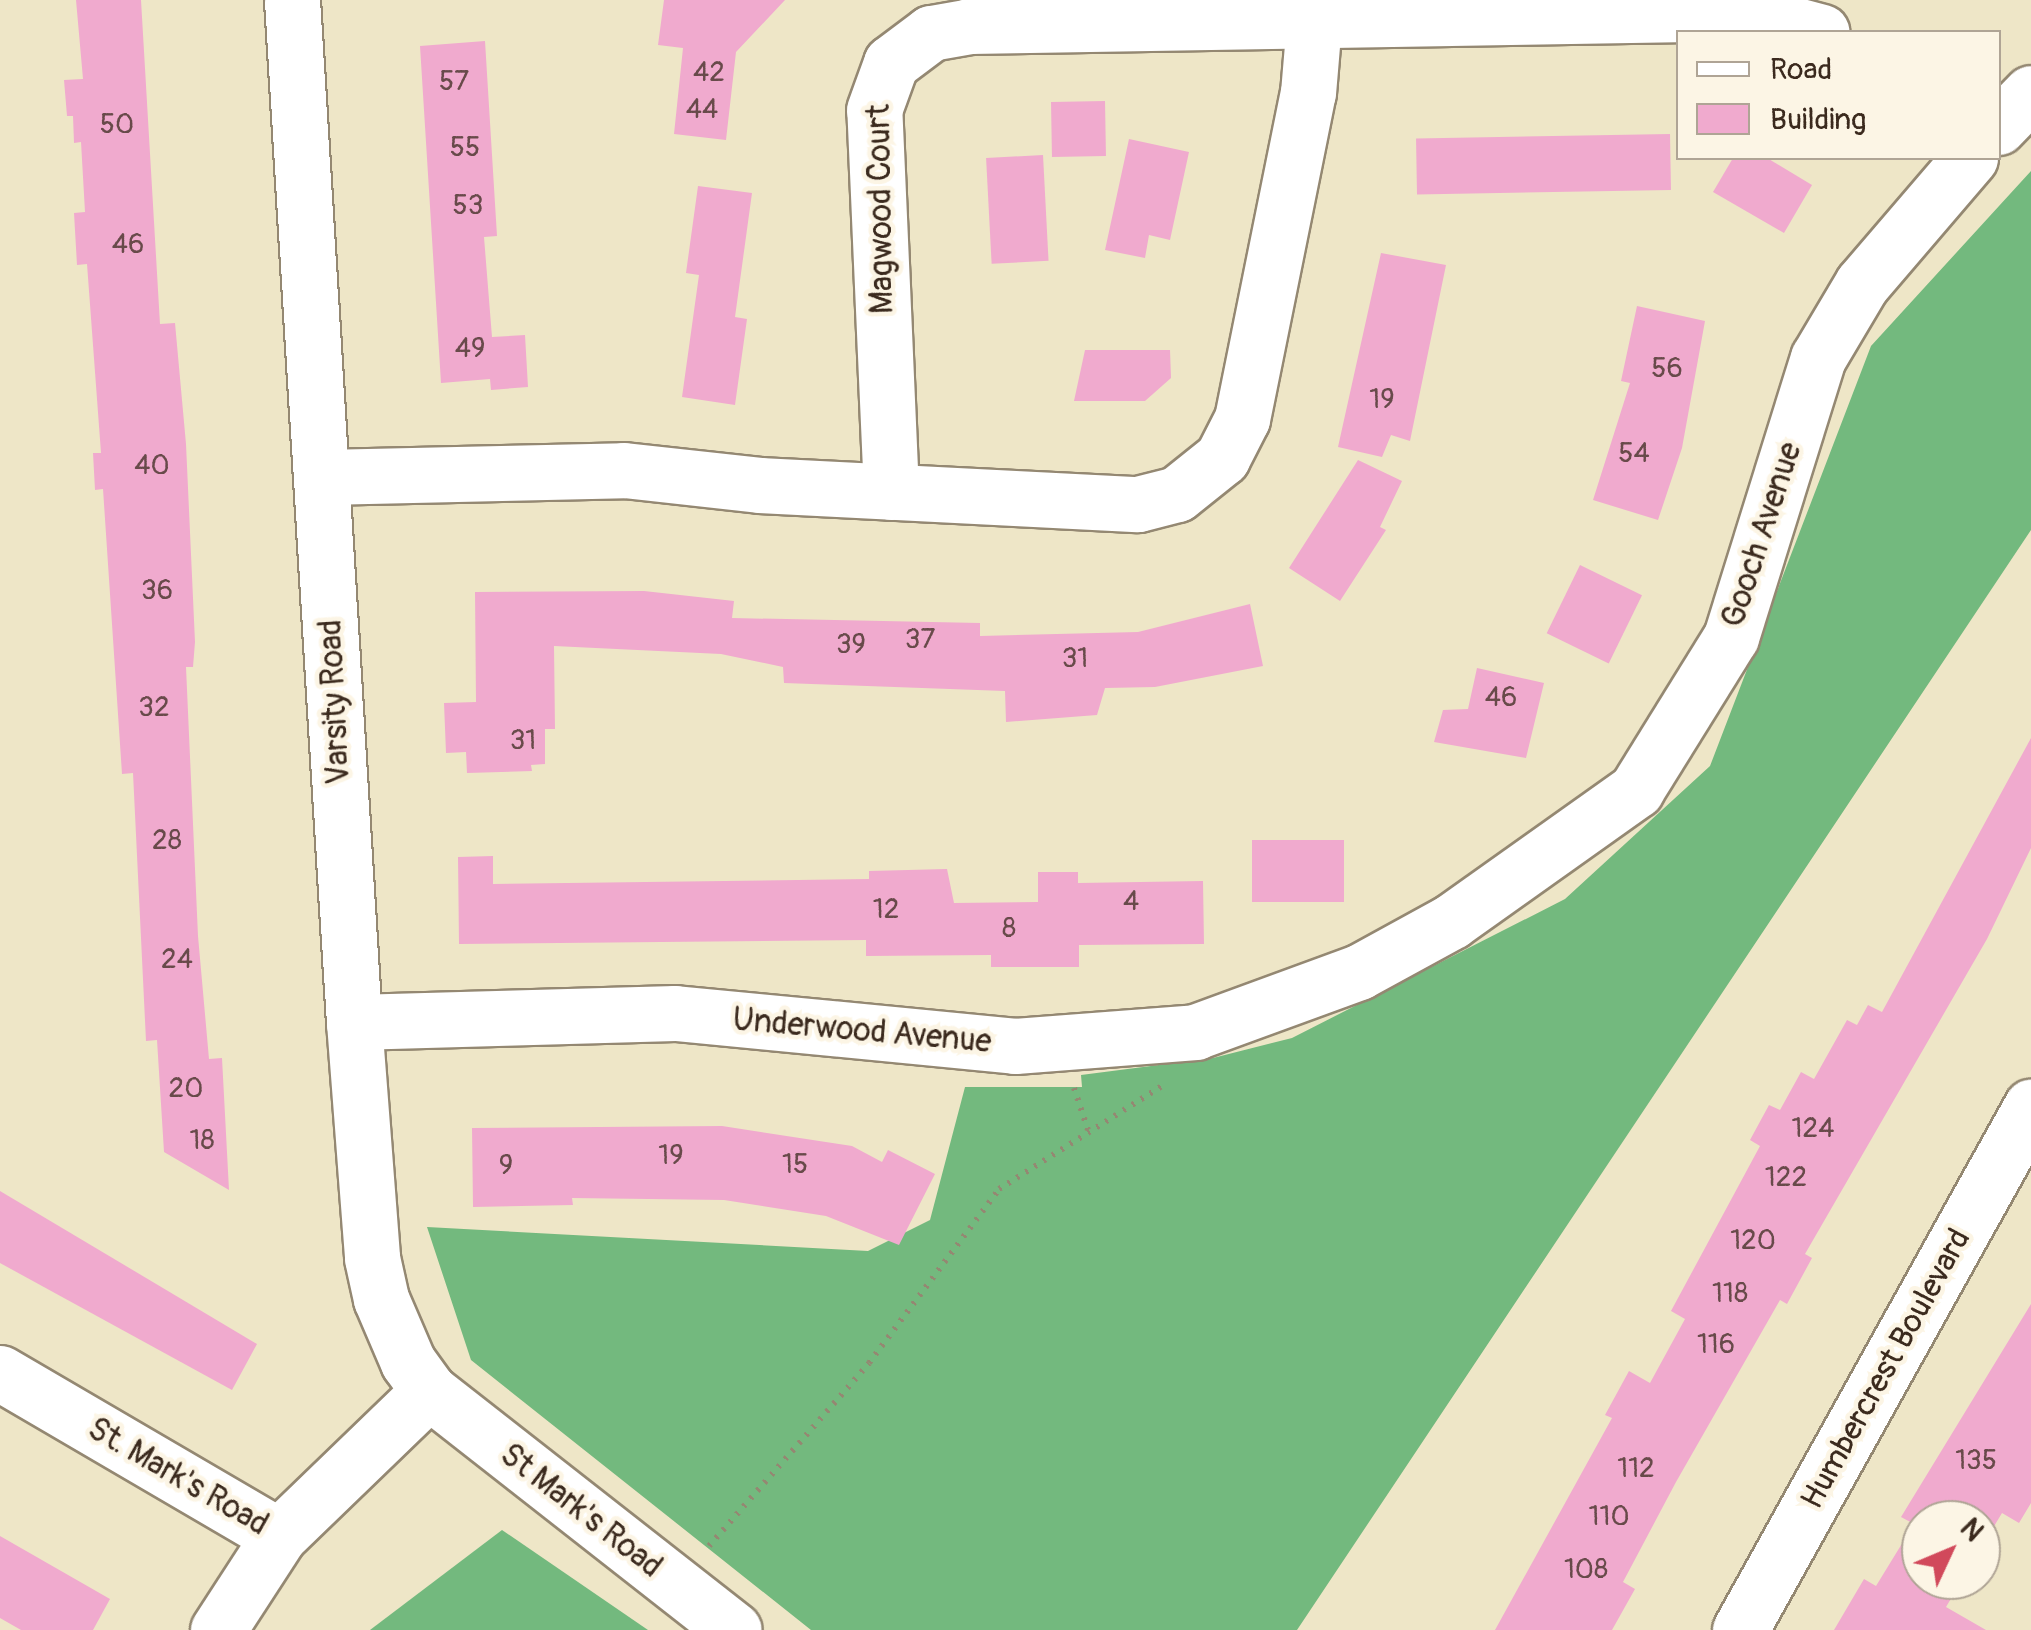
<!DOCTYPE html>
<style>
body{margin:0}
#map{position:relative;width:2031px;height:1630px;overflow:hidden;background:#eee6c7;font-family:Pangolin,sans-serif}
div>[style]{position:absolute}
.forest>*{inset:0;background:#73b97e}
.building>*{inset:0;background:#f0aace;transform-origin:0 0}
.path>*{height:6px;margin-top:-3px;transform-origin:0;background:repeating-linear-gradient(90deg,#948872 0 2.5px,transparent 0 10.5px)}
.roads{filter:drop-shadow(2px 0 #948872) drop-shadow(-2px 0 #948872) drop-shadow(0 2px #948872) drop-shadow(0 -2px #948872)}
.minor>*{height:55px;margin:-27.5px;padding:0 27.5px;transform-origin:27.5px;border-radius:27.5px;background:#fff}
span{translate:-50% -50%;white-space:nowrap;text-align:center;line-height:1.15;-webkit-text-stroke:9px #fcf5e5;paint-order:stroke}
.number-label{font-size:28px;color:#684a4a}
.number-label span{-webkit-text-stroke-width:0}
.street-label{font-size:32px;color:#3b2a1e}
.legend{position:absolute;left:1676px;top:30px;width:325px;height:130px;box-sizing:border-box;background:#fcf5e5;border:2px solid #afa495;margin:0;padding:12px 18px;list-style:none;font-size:30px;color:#3b2a1e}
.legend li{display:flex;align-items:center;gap:20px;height:50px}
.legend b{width:50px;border:2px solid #afa495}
.north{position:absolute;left:1901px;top:1500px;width:100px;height:100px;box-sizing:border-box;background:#fcf5e5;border:2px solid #afa495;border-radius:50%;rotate:46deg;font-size:28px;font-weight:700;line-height:40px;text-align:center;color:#3b2a1e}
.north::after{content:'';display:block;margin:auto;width:35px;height:45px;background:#d1495b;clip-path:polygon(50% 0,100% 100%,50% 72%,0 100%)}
</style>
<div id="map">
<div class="forest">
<div style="clip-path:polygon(2031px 171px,2031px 530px,1297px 1630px,811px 1630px,471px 1360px,427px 1227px,868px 1251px,930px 1220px,965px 1087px,1082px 1087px,1081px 1075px,1213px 1058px,1292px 1038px,1565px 899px,1710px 766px,1871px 346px)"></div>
<div style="clip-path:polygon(502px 1530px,648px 1630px,370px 1630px)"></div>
</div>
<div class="building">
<div style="clip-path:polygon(76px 0,141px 0,160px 324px,175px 323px,186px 444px,195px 642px,193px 667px,186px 667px,198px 936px,209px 1059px,222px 1058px,229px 1190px,164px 1152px,157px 1040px,146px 1041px,133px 773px,122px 774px,103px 489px,95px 490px,93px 453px,101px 453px,87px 264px,77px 265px,74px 213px,85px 212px,81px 142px,74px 143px,73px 116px,67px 116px,64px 80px,83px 79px)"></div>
<div style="clip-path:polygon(664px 0,785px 0,736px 52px,726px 140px,674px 134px,683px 48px,658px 45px)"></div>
<div style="clip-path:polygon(485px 41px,497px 236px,484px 237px,492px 337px,525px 335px,528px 387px,491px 390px,490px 379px,441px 383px,420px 46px)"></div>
<div style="left:1105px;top:101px;width:55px;height:54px;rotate:89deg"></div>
<div style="left:1670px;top:134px;width:56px;height:254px;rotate:89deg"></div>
<div style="clip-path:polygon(1129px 139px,1189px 152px,1170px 240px,1149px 235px,1145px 258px,1105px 250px)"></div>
<div style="left:1043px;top:155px;width:106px;height:57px;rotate:87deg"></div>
<div style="clip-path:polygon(1733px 158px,1767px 158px,1812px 185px,1784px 233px,1713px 192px)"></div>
<div style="clip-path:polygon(698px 186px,752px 193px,735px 317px,747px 319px,735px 405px,682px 397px,699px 275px,686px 273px)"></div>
<div style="clip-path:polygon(1381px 253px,1446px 265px,1410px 441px,1391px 435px,1382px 457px,1338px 447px)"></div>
<div style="clip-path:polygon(1637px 306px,1705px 321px,1682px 448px,1658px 520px,1593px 500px,1630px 383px,1621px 381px)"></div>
<div style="clip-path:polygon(1085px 350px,1170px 350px,1171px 378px,1145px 401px,1074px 401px)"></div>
<div style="clip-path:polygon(1358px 460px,1402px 481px,1380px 527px,1386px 530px,1340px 601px,1289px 568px)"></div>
<div style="left:1580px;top:565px;width:69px;height:76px;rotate:26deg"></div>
<div style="clip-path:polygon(644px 591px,734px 601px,732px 618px,980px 623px,980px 636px,1138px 632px,1250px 604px,1263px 666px,1155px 687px,1105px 688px,1097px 715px,1006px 722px,1005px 691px,784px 683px,783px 667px,721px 654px,554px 646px,555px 729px,545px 729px,545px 764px,531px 765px,532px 771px,467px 773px,466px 752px,446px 753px,444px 703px,476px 702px,475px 592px)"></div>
<div style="clip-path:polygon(1477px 668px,1544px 683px,1526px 758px,1434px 742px,1443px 710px,1468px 709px)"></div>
<div style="clip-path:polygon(2031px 738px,2031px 848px,1987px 939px,1805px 1254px,1812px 1258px,1787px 1304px,1780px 1300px,1676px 1482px,1623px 1582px,1635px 1589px,1612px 1630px,1495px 1630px,1612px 1418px,1605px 1415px,1629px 1371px,1650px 1383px,1685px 1319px,1671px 1311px,1760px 1146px,1750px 1140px,1769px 1105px,1780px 1110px,1801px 1072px,1814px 1079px,1847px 1020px,1857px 1025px,1868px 1005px,1882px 1012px)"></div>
<div style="left:1252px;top:840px;width:92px;height:62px"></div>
<div style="clip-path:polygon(493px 856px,493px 884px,869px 879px,869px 871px,947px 869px,954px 903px,1038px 902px,1038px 872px,1078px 872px,1078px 883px,1203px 881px,1204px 944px,1079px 945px,1079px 967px,991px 967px,991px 955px,866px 956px,866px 940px,459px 944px,458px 857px)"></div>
<div style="clip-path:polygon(722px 1126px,852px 1146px,882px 1162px,888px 1150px,935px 1174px,899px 1245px,826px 1216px,724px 1200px,572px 1198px,573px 1205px,473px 1207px,472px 1128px)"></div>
<div style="clip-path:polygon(0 1191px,257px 1344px,232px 1390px,0 1263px)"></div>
<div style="clip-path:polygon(2031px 1304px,2031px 1503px,2019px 1523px,2002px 1513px,1981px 1548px,1981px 1520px,1921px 1520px,1921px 1580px,1962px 1580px,1946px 1607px,1986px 1630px,1834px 1630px,1864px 1579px,1876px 1586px,1914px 1524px,1901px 1517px)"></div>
<div style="clip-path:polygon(0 1536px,110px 1599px,93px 1630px,21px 1630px,0 1618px)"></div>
</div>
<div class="path">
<div style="left:1074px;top:1088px;width:44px;rotate:71.6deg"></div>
<div style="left:709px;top:1546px;width:243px;rotate:-48.8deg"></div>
<div style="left:869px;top:1363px;width:217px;rotate:-53.2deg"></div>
<div style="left:999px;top:1189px;width:196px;rotate:-32.3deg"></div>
</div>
<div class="roads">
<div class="minor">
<div style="left:292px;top:0;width:1024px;rotate:86.53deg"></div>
<div style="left:354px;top:1022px;width:237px;rotate:85.6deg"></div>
<div style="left:372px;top:1258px;width:42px;rotate:77.6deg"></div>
<div style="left:381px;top:1299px;width:69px;rotate:66.8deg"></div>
<div style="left:408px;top:1362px;width:36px;rotate:54deg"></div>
<div style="left:429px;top:1391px;width:387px;rotate:38.1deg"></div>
<div style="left:1998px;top:127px;width:47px;rotate:-45.9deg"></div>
<div style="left:323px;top:477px;width:301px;rotate:-1.3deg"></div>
<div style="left:624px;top:470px;width:136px;rotate:6.3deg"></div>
<div style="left:759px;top:485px;width:379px;rotate:2.9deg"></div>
<div style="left:1138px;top:504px;width:40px;rotate:-14.4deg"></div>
<div style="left:1177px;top:494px;width:58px;rotate:-38.7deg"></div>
<div style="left:1222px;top:458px;width:44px;rotate:-62.9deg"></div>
<div style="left:1242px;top:419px;width:333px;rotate:-78.6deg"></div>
<div style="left:1308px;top:93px;width:72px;rotate:-85.2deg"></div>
<div style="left:891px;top:492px;width:382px;rotate:-92.5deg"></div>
<div style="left:874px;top:110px;width:50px;rotate:-70.1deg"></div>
<div style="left:891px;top:63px;width:50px;rotate:-36.9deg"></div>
<div style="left:931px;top:33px;width:39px;rotate:-10deg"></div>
<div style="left:969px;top:26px;width:782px;rotate:-0.95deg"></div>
<div style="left:1751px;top:13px;width:73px;rotate:15deg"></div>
<div style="left:354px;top:1022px;width:321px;rotate:-1.6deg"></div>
<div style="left:675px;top:1013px;width:342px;rotate:5.5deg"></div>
<div style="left:1015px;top:1046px;width:181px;rotate:-4.4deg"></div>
<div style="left:1195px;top:1032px;width:175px;rotate:-20.1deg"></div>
<div style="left:1359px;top:972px;width:106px;rotate:-28.7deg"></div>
<div style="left:1452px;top:921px;width:226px;rotate:-35.4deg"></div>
<div style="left:1636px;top:790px;width:180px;rotate:-58.2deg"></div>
<div style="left:1731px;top:637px;width:292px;rotate:-72.7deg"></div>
<div style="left:1818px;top:358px;width:86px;rotate:-59.3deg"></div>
<div style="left:1862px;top:284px;width:166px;rotate:-49.4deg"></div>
<div style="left:0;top:1373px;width:323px;rotate:30.3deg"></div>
<div style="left:279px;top:1536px;width:209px;rotate:-44deg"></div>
<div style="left:218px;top:1630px;width:112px;rotate:-57deg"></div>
<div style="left:1740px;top:1630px;width:599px;rotate:-60.91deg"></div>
</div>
</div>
<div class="number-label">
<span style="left:709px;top:73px">42</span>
<span style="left:454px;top:82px">57</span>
<span style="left:702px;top:110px">44</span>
<span style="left:117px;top:125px">50</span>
<span style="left:465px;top:148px">55</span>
<span style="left:468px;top:206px">53</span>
<span style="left:128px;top:245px">46</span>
<span style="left:470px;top:349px">49</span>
<span style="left:1667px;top:369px">56</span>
<span style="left:1382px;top:400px">19</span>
<span style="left:1634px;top:454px">54</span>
<span style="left:152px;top:466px">40</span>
<span style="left:157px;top:591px">36</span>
<span style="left:920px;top:640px">37</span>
<span style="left:851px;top:645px">39</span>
<span style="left:1075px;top:659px">31</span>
<span style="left:1501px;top:698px">46</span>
<span style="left:154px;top:708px">32</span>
<span style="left:523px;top:741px">31</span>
<span style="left:167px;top:841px">28</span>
<span style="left:1131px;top:902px">4</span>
<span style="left:886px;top:910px">12</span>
<span style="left:1009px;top:929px">8</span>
<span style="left:177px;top:960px">24</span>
<span style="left:186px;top:1089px">20</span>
<span style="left:1813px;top:1129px">124</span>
<span style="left:202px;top:1141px">18</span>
<span style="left:671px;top:1156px">19</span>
<span style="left:795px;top:1165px">15</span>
<span style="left:506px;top:1166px">9</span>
<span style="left:1786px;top:1178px">122</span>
<span style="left:1753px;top:1241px">120</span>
<span style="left:1730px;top:1294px">118</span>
<span style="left:1716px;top:1345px">116</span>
<span style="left:1976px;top:1461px">135</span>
<span style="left:1636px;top:1469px">112</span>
<span style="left:1609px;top:1517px">110</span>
<span style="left:1586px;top:1570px">108</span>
</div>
<div class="street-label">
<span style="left:881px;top:209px;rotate:-91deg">Magwood Court</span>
<span style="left:1762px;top:535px;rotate:-72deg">Gooch Avenue</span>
<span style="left:335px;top:702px;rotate:-93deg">Varsity Road</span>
<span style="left:862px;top:1031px;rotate:5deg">Underwood Avenue</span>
<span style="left:1886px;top:1369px;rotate:-61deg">Humbercrest Boulevard</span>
<span style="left:178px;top:1477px;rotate:30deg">St. Mark's Road</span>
<span style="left:581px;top:1511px;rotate:38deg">St Mark's Road</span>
</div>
<ul class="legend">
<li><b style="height:12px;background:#fff"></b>Road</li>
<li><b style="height:28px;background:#f0aace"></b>Building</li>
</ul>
<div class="north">N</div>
</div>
